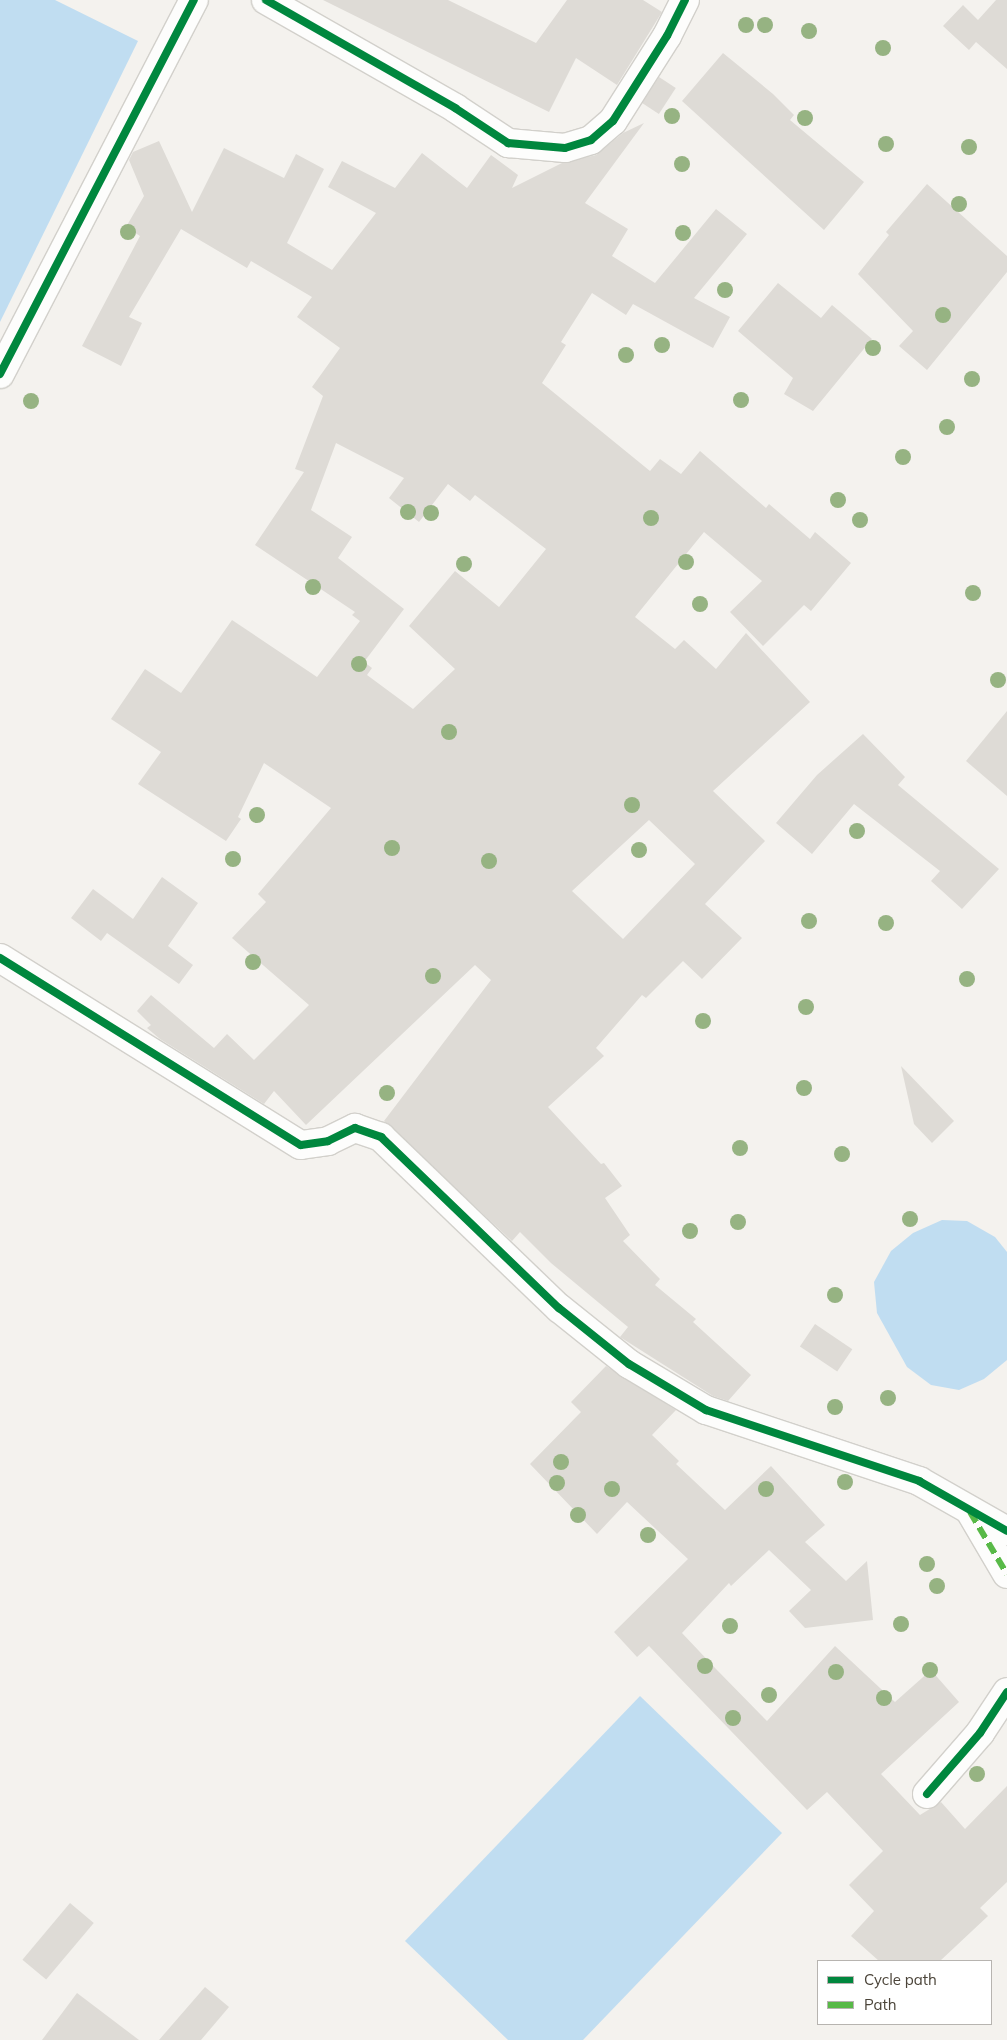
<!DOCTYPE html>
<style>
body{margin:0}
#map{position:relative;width:1007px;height:2040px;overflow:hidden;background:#f4f2ee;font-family:Mulish,sans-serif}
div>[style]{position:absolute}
.water>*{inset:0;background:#c0ddf1}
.building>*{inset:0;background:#dedbd6;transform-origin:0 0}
.roads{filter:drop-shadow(1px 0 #d2d0cb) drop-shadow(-1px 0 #d2d0cb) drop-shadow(0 1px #d2d0cb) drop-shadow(0 -1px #d2d0cb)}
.minor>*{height:28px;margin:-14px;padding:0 14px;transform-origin:14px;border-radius:14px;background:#fdfdfc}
.quiet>*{height:6px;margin-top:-3px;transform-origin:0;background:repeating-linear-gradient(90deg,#58b947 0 12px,transparent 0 18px)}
.cycleway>*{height:8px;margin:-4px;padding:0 4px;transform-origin:4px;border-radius:4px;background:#00873e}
.trees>*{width:16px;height:16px;margin:-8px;border-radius:50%;background:#96b382}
span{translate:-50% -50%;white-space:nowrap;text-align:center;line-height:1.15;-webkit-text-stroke:4.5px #fff;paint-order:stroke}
.legend{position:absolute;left:817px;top:1960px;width:175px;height:65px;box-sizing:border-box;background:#fff;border:1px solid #b7b4b0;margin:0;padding:6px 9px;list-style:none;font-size:15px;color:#4b4439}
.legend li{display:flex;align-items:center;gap:10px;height:25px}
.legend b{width:25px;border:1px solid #b7b4b0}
</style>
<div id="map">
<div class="water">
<div style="clip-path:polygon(0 0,55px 0,138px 41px,0 322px)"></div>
<div style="clip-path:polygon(942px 1220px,967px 1221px,995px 1237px,1007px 1252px,1007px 1360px,984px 1379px,959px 1390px,931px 1385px,907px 1367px,877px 1313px,874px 1282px,891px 1251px,913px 1233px)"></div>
<div style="clip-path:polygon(640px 1696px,782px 1833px,583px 2040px,508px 2040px,405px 1941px)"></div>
</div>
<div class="building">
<div style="clip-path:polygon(323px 0,448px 0,536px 43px,567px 0,643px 0,662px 12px,617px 85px,576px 58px,549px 112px)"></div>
<div style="clip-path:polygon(996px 0,1007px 0,1007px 69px,976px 42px,969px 50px,943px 26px,963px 5px,978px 20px)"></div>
<div style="clip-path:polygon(723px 53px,773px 94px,794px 115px,790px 120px,864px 182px,824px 230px,682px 101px)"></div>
<div style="left:659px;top:77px;width:20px;height:31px;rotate:33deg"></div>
<div style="clip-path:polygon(evenodd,644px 123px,585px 203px,628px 229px,612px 256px,655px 283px,716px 209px,747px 234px,694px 298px,730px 317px,713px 348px,633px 304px,626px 315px,592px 293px,561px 342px,566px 345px,542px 383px,650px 471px,660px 459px,681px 474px,700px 451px,766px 508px,769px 504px,810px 539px,815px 532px,851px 563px,811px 611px,804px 605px,763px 646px,730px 612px,762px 581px,704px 532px,635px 617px,675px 649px,684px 640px,716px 669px,746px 633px,810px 702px,713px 791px,765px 841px,705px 904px,742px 938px,702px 979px,683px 961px,646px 998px,642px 995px,596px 1048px,604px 1056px,548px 1107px,601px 1164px,604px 1163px,622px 1186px,605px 1198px,630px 1235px,623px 1241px,660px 1279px,655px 1285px,696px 1319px,693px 1322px,751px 1375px,728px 1401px,713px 1396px,620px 1337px,628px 1327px,551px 1263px,520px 1232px,512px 1241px,384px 1121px,491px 980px,475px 965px,306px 1125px,274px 1091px,264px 1104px,160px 1039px,147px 1028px,151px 1025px,137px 1011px,151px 995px,214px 1048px,227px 1034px,254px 1060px,309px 1005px,232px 938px,266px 902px,258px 894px,331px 808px,264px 763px,238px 817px,241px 819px,226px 841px,138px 784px,161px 752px,111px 719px,145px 669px,181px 693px,232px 620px,317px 677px,360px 621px,352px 615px,355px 612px,255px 545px,304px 472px,295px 469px,323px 396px,312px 387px,340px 348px,297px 317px,312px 297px,251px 261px,247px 268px,181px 229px,129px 317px,142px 323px,121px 366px,82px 346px,140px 236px,126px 227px,144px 196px,129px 160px,133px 152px,159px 141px,192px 212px,224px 148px,284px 178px,296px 154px,324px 169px,287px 243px,332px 270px,376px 213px,328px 187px,342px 161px,395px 188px,422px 153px,467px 188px,491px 155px,518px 175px,512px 188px,562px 163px,596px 155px,623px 133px,644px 123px,336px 443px,404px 478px,389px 498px,419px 522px,448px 484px,470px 501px,475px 495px,546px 549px,499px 607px,455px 571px,409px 626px,455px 669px,413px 709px,367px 675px,372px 668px,364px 662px,404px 609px,338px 558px,352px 537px,311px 510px,336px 443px,644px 123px,649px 820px,695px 864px,623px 939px,572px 891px,649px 820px)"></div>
<div style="clip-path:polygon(927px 184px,1007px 256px,1007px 272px,927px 370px,899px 346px,913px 331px,858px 274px,889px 235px,886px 232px)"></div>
<div style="clip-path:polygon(778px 283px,821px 318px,832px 305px,872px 339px,813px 411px,784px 394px,793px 378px,738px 331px)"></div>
<div style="clip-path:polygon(1007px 711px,1007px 796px,966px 761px)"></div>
<div style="clip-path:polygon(863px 734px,905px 777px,898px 785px,999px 869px,962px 909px,931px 881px,940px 871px,854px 804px,812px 854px,776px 823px,817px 775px)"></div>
<div style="clip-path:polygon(162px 877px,198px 903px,168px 946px,193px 965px,179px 984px,107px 933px,101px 941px,71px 918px,93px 889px,133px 919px)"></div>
<div style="clip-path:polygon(901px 1066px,954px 1121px,932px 1143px,914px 1124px)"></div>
<div style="left:815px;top:1324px;width:45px;height:27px;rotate:34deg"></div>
<div style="clip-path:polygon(606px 1366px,676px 1410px,652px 1435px,679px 1461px,676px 1464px,725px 1510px,771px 1466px,825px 1525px,805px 1542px,846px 1581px,867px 1561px,873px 1620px,805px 1628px,789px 1611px,811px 1590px,769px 1550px,731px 1586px,729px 1583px,682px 1633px,716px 1669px,767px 1721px,835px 1646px,895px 1702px,931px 1670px,959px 1702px,881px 1774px,920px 1815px,941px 1802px,965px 1829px,1007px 1786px,1007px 1882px,980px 1908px,988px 1916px,940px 1961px,879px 1961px,851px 1936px,874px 1911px,849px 1885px,883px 1851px,827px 1792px,807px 1810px,649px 1646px,637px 1657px,614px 1632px,688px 1559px,627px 1502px,597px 1534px,530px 1464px,581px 1412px,571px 1402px)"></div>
<div style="left:70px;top:1903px;width:31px;height:74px;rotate:40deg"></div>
<div style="clip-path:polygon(205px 1987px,229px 2007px,201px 2040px,159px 2040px)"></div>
<div style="clip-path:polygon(77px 1993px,139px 2040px,42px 2040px)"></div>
</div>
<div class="roads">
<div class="minor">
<div style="left:266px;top:0;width:218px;rotate:29.7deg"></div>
<div style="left:455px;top:108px;width:64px;rotate:33.4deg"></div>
<div style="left:508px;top:143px;width:57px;rotate:5deg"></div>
<div style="left:565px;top:148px;width:27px;rotate:-17deg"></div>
<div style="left:591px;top:140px;width:29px;rotate:-41deg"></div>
<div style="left:613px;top:121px;width:101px;rotate:-57.6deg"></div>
<div style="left:667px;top:36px;width:40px;rotate:-63.4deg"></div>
<div style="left:0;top:374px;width:421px;rotate:-62.6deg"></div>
<div style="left:0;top:958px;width:354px;rotate:31.9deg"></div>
<div style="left:301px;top:1145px;width:27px;rotate:-8deg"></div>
<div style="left:328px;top:1141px;width:30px;rotate:-26deg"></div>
<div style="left:355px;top:1128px;width:28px;rotate:19deg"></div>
<div style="left:381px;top:1137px;width:247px;rotate:43.9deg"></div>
<div style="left:559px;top:1308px;width:90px;rotate:38.7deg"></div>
<div style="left:629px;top:1364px;width:90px;rotate:30.9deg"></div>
<div style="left:706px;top:1410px;width:225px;rotate:18.4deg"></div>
<div style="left:919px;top:1481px;width:101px;rotate:29.6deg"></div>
<div style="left:970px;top:1511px;width:73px;rotate:59.6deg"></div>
<div style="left:927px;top:1794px;width:81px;rotate:-49deg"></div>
<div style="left:980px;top:1733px;width:49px;rotate:-56.6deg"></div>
</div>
</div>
<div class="quiet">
<div style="left:970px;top:1512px;width:72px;rotate:59.2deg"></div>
</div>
<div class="cycleway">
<div style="left:266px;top:0;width:218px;rotate:29.7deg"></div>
<div style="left:455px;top:108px;width:64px;rotate:33.4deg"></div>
<div style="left:508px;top:143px;width:57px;rotate:5deg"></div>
<div style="left:565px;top:148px;width:27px;rotate:-17deg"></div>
<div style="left:591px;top:140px;width:29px;rotate:-41deg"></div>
<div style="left:613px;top:121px;width:101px;rotate:-57.6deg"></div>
<div style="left:667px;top:36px;width:40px;rotate:-63.4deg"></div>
<div style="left:0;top:374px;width:421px;rotate:-62.6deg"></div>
<div style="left:0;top:958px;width:354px;rotate:31.9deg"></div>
<div style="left:301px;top:1145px;width:27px;rotate:-8deg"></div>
<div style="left:328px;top:1141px;width:30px;rotate:-26deg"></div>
<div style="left:355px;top:1128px;width:28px;rotate:19deg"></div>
<div style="left:381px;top:1137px;width:247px;rotate:43.9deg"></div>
<div style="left:559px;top:1308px;width:90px;rotate:38.7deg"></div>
<div style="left:629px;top:1364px;width:90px;rotate:30.9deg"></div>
<div style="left:706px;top:1410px;width:225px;rotate:18.4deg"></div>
<div style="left:919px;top:1481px;width:101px;rotate:29.6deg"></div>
<div style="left:927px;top:1794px;width:81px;rotate:-49deg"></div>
<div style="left:980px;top:1733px;width:49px;rotate:-56.6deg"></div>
</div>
<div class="trees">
<div style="left:746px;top:25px"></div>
<div style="left:765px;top:25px"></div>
<div style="left:809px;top:31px"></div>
<div style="left:883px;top:48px"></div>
<div style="left:672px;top:116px"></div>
<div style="left:805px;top:118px"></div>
<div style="left:886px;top:144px"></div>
<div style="left:969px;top:147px"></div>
<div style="left:682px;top:164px"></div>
<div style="left:959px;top:204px"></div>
<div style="left:128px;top:232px"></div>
<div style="left:683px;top:233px"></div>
<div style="left:725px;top:290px"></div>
<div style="left:943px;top:315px"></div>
<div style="left:662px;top:345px"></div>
<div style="left:873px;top:348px"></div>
<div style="left:626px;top:355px"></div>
<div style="left:972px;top:379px"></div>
<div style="left:741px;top:400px"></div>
<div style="left:31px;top:401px"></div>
<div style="left:947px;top:427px"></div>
<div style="left:903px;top:457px"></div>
<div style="left:838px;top:500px"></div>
<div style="left:408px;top:512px"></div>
<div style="left:431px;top:513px"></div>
<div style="left:651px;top:518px"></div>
<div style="left:860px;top:520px"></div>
<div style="left:686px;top:562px"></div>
<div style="left:464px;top:564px"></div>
<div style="left:313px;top:587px"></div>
<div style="left:973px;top:593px"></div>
<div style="left:700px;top:604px"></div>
<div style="left:359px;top:664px"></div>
<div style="left:998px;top:680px"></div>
<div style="left:449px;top:732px"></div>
<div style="left:632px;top:805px"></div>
<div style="left:257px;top:815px"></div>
<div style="left:857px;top:831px"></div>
<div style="left:392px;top:848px"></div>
<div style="left:639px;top:850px"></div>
<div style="left:233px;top:859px"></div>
<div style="left:489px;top:861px"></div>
<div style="left:809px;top:921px"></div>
<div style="left:886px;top:923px"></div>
<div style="left:253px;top:962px"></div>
<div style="left:433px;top:976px"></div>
<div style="left:967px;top:979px"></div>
<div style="left:806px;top:1007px"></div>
<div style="left:703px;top:1021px"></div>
<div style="left:804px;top:1088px"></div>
<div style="left:387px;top:1093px"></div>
<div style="left:740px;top:1148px"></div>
<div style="left:842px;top:1154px"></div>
<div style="left:910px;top:1219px"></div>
<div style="left:738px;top:1222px"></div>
<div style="left:690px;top:1231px"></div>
<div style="left:835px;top:1295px"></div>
<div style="left:888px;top:1398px"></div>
<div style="left:835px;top:1407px"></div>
<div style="left:561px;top:1462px"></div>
<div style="left:845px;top:1482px"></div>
<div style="left:557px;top:1483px"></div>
<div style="left:612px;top:1489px"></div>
<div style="left:766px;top:1489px"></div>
<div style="left:578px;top:1515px"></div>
<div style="left:648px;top:1535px"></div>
<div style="left:927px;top:1564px"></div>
<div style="left:937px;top:1586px"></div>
<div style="left:901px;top:1624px"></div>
<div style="left:730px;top:1626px"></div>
<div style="left:705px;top:1666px"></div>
<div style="left:930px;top:1670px"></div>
<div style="left:836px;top:1672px"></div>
<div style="left:769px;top:1695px"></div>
<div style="left:884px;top:1698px"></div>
<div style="left:733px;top:1718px"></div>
<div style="left:977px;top:1774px"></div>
</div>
<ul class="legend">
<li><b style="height:6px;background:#00873e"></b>Cycle path</li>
<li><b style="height:6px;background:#58b947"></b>Path</li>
</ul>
</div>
